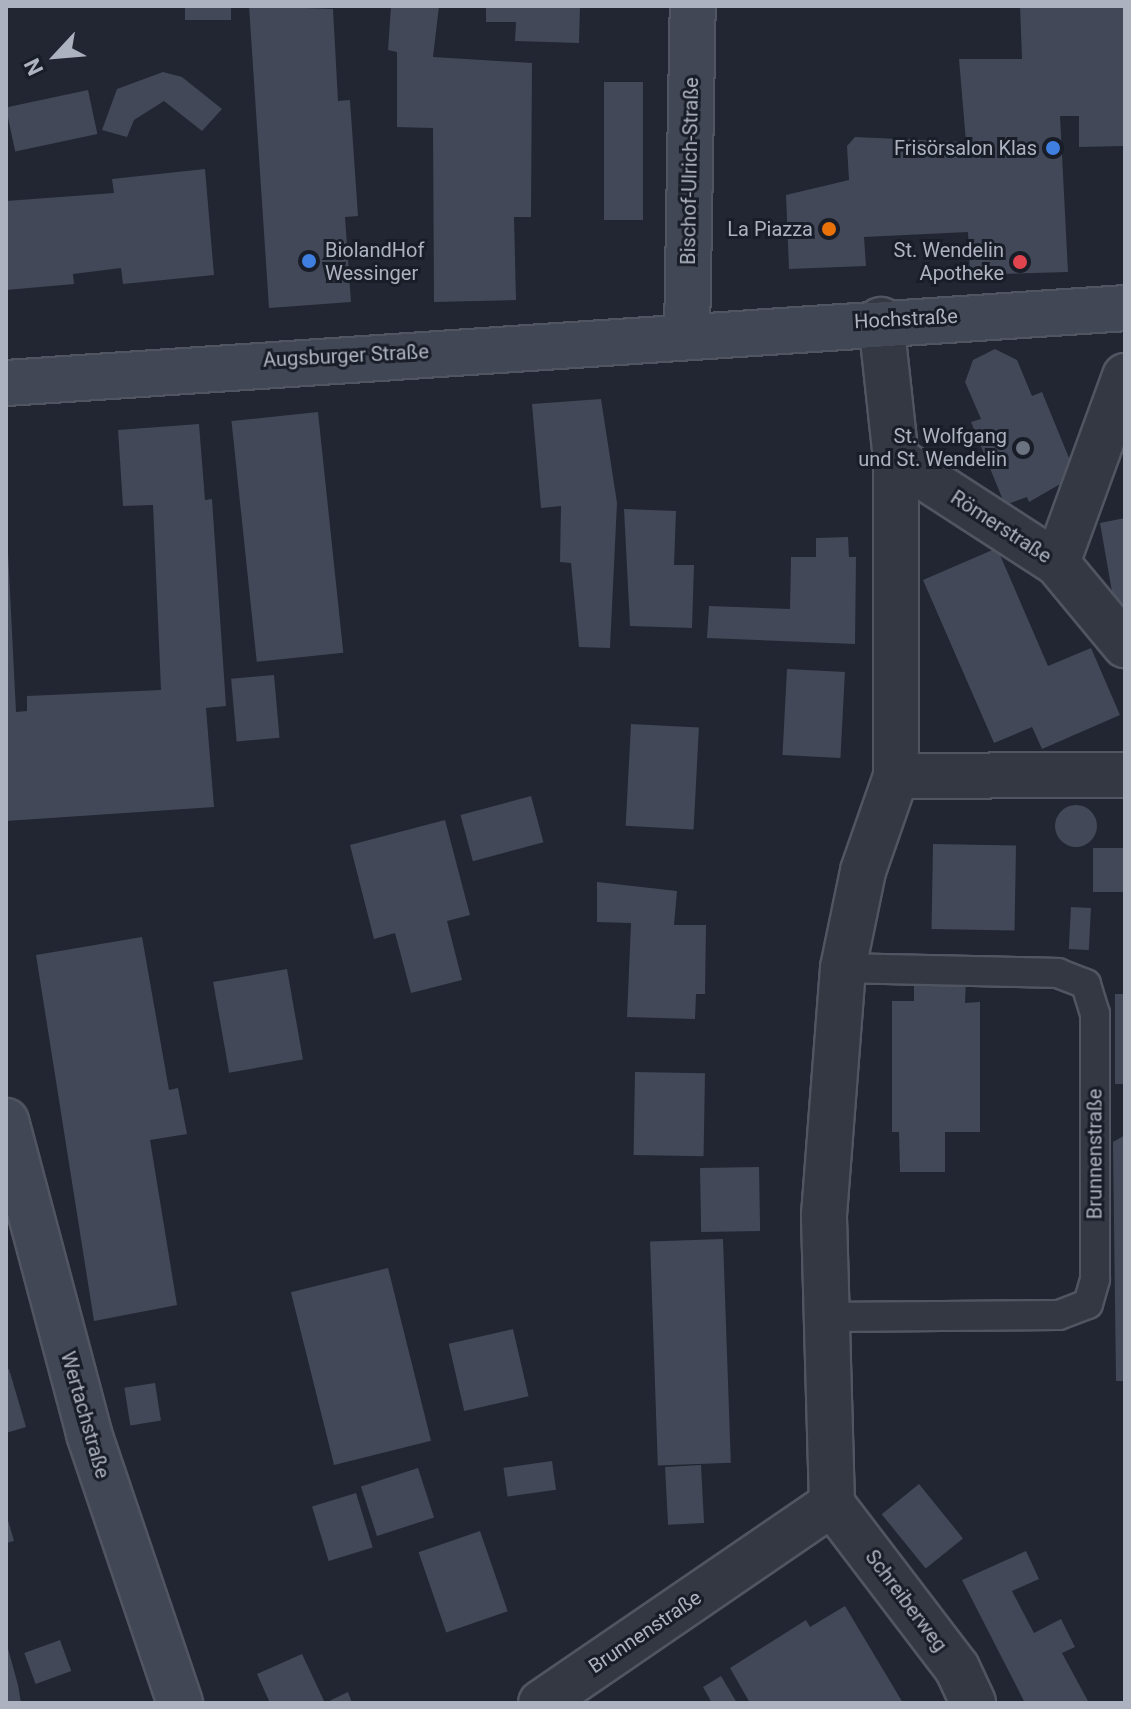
<!DOCTYPE html>
<meta charset="utf-8">
<style>
body{margin:0}
#map{position:relative;width:1131px;height:1709px;overflow:hidden;background:#212632;font-family:Roboto,sans-serif}
div>[style]{position:absolute}
.building>*{inset:0;background:#424857;transform-origin:0 0}
.round{border-radius:50%}
.roads{filter:drop-shadow(2px 0 #515561) drop-shadow(-2px 0 #515561) drop-shadow(0 2px #515561) drop-shadow(0 -2px #515561)}
.lane>*{height:28px;margin:-14px;padding:0 14px;transform-origin:14px;border-radius:14px;background:#333843}
.street>*{height:44px;margin:-22px;padding:0 22px;transform-origin:22px;border-radius:22px;background:#333843}
.secondary>*{height:44px;margin:-22px;padding:0 22px;transform-origin:22px;border-radius:22px;background:#424756}
.dots>*{width:22px;height:22px;translate:-50% -50%;box-sizing:border-box;border:4px solid #191d28;border-radius:50%}
span{translate:-50% -50%;white-space:nowrap;text-align:center;line-height:1.15;-webkit-text-stroke:6px #191d28;paint-order:stroke}
.poi-label{font-size:20px;color:#adb2c0}
.right{translate:-100% -50%;text-align:right}
.left{translate:0 -50%;text-align:left}
.street-label{font-size:20px;color:#adb2c0}
.frame{position:absolute;inset:0;border:8px solid #adb2c0;pointer-events:none}
.north{position:absolute;left:16px;top:16px;width:80px;height:80px;-webkit-text-stroke:6px #191d28;paint-order:stroke;rotate:244deg;font-size:22px;font-weight:700;line-height:32px;text-align:center;color:#adb2c0}
.north::after{content:'';display:block;margin:auto;width:28px;height:36px;background:#adb2c0;clip-path:polygon(50% 0,100% 100%,50% 72%,0 100%)}
</style>
<div id="map">
<div class="building">
<div style="left:185px;top:6px;width:46px;height:14px"></div>
<div style="clip-path:polygon(249px 6px,333px 9px,338px 101px,350px 100px,358px 216px,345px 217px,351px 302px,269px 308px)"></div>
<div style="clip-path:polygon(391px 6px,439px 6px,433px 57px,532px 63px,531px 217px,514px 217px,516px 300px,434px 302px,433px 128px,397px 127px,397px 52px,388px 50px)"></div>
<div style="clip-path:polygon(486px 6px,580px 6px,579px 43px,515px 41px,516px 22px,486px 22px)"></div>
<div style="clip-path:polygon(1020px 6px,1125px 6px,1125px 146px,1079px 147px,1079px 116px,1060px 116px,1068px 272px,970px 275px,968px 232px,864px 237px,866px 266px,789px 269px,786px 195px,849px 180px,847px 146px,855px 137px,966px 142px,959px 59px,1022px 59px)"></div>
<div style="clip-path:polygon(163px 72px,182px 77px,222px 109px,202px 131px,164px 101px,134px 120px,127px 137px,102px 130px,117px 89px)"></div>
<div style="left:604px;top:82px;width:39px;height:138px"></div>
<div style="left:88px;top:90px;width:45px;height:84px;rotate:78deg"></div>
<div style="clip-path:polygon(205px 169px,214px 275px,123px 284px,121px 268px,73px 274px,74px 284px,6px 290px,6px 201px,114px 193px,112px 179px)"></div>
<div style="clip-path:polygon(995px 349px,1017px 360px,1032px 396px,1042px 392px,1076px 475px,1029px 502px,1027px 497px,1005px 505px,971px 422px,981px 419px,965px 382px,973px 360px)"></div>
<div style="clip-path:polygon(601px 399px,617px 503px,610px 648px,579px 647px,571px 563px,560px 562px,561px 506px,541px 508px,532px 404px)"></div>
<div style="left:318px;top:412px;width:242px;height:87px;rotate:84deg"></div>
<div style="clip-path:polygon(199px 424px,205px 500px,212px 499px,226px 706px,206px 708px,214px 807px,6px 821px,6px 512px,16px 712px,27px 711px,27px 696px,161px 690px,153px 505px,123px 506px,118px 430px)"></div>
<div style="clip-path:polygon(624px 509px,676px 511px,674px 565px,694px 565px,692px 628px,630px 626px)"></div>
<div style="clip-path:polygon(1125px 518px,1125px 608px,1115px 609px,1100px 523px)"></div>
<div style="clip-path:polygon(848px 537px,849px 557px,856px 557px,855px 644px,707px 638px,709px 606px,790px 609px,791px 557px,816px 557px,816px 538px)"></div>
<div style="clip-path:polygon(997px 548px,1048px 666px,1091px 648px,1120px 715px,1042px 749px,1032px 727px,994px 743px,923px 580px)"></div>
<div style="left:787px;top:669px;width:58px;height:86px;rotate:3deg"></div>
<div style="left:274px;top:675px;width:63px;height:43px;rotate:85deg"></div>
<div style="left:631px;top:724px;width:68px;height:102px;rotate:3deg"></div>
<div style="left:531px;top:796px;width:48px;height:73px;rotate:75deg"></div>
<div class="round" style="left:1055px;top:805px;width:42px;height:42px"></div>
<div style="clip-path:polygon(445px 820px,470px 915px,447px 921px,462px 980px,411px 993px,395px 933px,374px 939px,350px 845px)"></div>
<div style="left:933px;top:844px;width:83px;height:85px;rotate:1deg"></div>
<div style="left:1093px;top:848px;width:32px;height:44px"></div>
<div style="clip-path:polygon(597px 882px,677px 891px,674px 925px,706px 925px,705px 994px,696px 994px,695px 1019px,627px 1017px,631px 923px,597px 922px)"></div>
<div style="left:1071px;top:907px;width:20px;height:42px;rotate:3deg"></div>
<div style="clip-path:polygon(142px 937px,169px 1090px,178px 1088px,187px 1134px,150px 1140px,177px 1305px,94px 1321px,36px 955px)"></div>
<div style="left:287px;top:969px;width:92px;height:75px;rotate:80deg"></div>
<div style="clip-path:polygon(914px 979px,966px 980px,965px 1003px,980px 1002px,980px 1132px,945px 1132px,945px 1172px,900px 1172px,899px 1132px,892px 1132px,892px 1001px,914px 1001px)"></div>
<div style="left:1115px;top:994px;width:10px;height:90px"></div>
<div style="left:635px;top:1072px;width:70px;height:83px;rotate:1deg"></div>
<div style="clip-path:polygon(1125px 1135px,1125px 1381px,1116px 1381px,1113px 1142px)"></div>
<div style="left:759px;top:1167px;width:64px;height:59px;rotate:89deg"></div>
<div style="left:723px;top:1239px;width:224px;height:73px;rotate:88deg"></div>
<div style="left:388px;top:1268px;width:178px;height:100px;rotate:76deg"></div>
<div style="left:513px;top:1329px;width:69px;height:66px;rotate:77deg"></div>
<div style="clip-path:polygon(9px 1369px,26px 1427px,6px 1433px,6px 1370px)"></div>
<div style="left:155px;top:1383px;width:38px;height:31px;rotate:81deg"></div>
<div style="left:552px;top:1461px;width:29px;height:49px;rotate:82deg"></div>
<div style="left:701px;top:1465px;width:58px;height:36px;rotate:87deg"></div>
<div style="left:418px;top:1468px;width:52px;height:60px;rotate:72deg"></div>
<div style="left:919px;top:1484px;width:70px;height:48px;rotate:51deg"></div>
<div style="left:356px;top:1493px;width:57px;height:46px;rotate:73deg"></div>
<div style="clip-path:polygon(6px 1513px,14px 1541px,6px 1543px)"></div>
<div style="left:480px;top:1531px;width:85px;height:65px;rotate:71deg"></div>
<div style="clip-path:polygon(1026px 1551px,1039px 1579px,1012px 1591px,1034px 1633px,1061px 1619px,1075px 1647px,1062px 1653px,1089px 1703px,1025px 1703px,962px 1580px)"></div>
<div style="clip-path:polygon(845px 1606px,903px 1703px,750px 1703px,730px 1668px,806px 1620px,810px 1627px)"></div>
<div style="left:60px;top:1640px;width:33px;height:38px;rotate:70deg"></div>
<div style="clip-path:polygon(7px 1645px,18px 1685px,21px 1703px,6px 1703px)"></div>
<div style="clip-path:polygon(302px 1654px,325px 1703px,348px 1692px,352px 1703px,270px 1703px,257px 1674px)"></div>
<div style="clip-path:polygon(721px 1676px,737px 1703px,712px 1703px,703px 1687px)"></div>
</div>
<div class="roads">
<div class="lane">
<div style="left:825px;top:1317px;width:234px;rotate:-0.5deg"></div>
<div style="left:1059px;top:1315px;width:31px;rotate:-21deg"></div>
<div style="left:1088px;top:1304px;width:26px;rotate:-74deg"></div>
<div style="left:1095px;top:1279px;width:265px;rotate:-90deg"></div>
<div style="left:1095px;top:1014px;width:31px;rotate:-107deg"></div>
<div style="left:1086px;top:984px;width:30px;rotate:-159deg"></div>
<div style="left:1058px;top:973px;width:215px;rotate:-178.7deg"></div>
</div>
<div class="street">
<div style="left:896px;top:459px;width:192px;rotate:32.9deg"></div>
<div style="left:1057px;top:563px;width:107px;rotate:50.3deg"></div>
<div style="left:1057px;top:563px;width:199px;rotate:-70deg"></div>
<div style="left:896px;top:776px;width:229px;rotate:-0.3deg"></div>
<div style="left:832px;top:1504px;width:206px;rotate:52.7deg"></div>
<div style="left:957px;top:1668px;width:38px;rotate:65deg"></div>
<div style="left:541px;top:1703px;width:353px;rotate:-34.4deg"></div>
<div style="left:832px;top:1504px;width:289px;rotate:-91.6deg"></div>
<div style="left:824px;top:1215px;width:248px;rotate:-85.6deg"></div>
<div style="left:843px;top:968px;width:99px;rotate:-78.3deg"></div>
<div style="left:863px;top:871px;width:101px;rotate:-70.8deg"></div>
<div style="left:896px;top:776px;width:317px;rotate:-90deg"></div>
<div style="left:896px;top:459px;width:140px;rotate:-96.2deg"></div>
</div>
<div class="secondary">
<div style="left:687px;top:335px;width:329px;rotate:-89deg"></div>
<div style="left:6px;top:383px;width:1122px;rotate:-3.83deg"></div>
<div style="left:6px;top:1121px;width:324px;rotate:75.1deg"></div>
<div style="left:89px;top:1434px;width:284px;rotate:71.3deg"></div>
</div>
</div>
<div class="dots">
<div style="left:1053px;top:148px;background:#3f7fe0"></div>
<div style="left:829px;top:229px;background:#e8710a"></div>
<div style="left:309px;top:261px;background:#3f7fe0"></div>
<div style="left:1020px;top:262px;background:#e0444e"></div>
<div style="left:1023px;top:448px;background:#6b7280"></div>
</div>
<div class="poi-label">
<span class="right" style="left:1037px;top:148px">Frisörsalon Klas</span>
<span class="right" style="left:813px;top:229px">La Piazza</span>
<span class="left" style="left:325px;top:262px">BiolandHof<br>Wessinger</span>
<span class="right" style="left:1004px;top:262px">St. Wendelin<br>Apotheke</span>
<span class="right" style="left:1007px;top:448px">St. Wolfgang<br>und St. Wendelin</span>
</div>
<div class="street-label">
<span style="left:690px;top:171px;rotate:-89deg">Bischof-Ulrich-Straße</span>
<span style="left:906px;top:319px;rotate:-3deg">Hochstraße</span>
<span style="left:346px;top:356px;rotate:-3deg">Augsburger Straße</span>
<span style="left:1001px;top:527px;rotate:33deg">Römerstraße</span>
<span style="left:1095px;top:1154px;rotate:-90deg">Brunnenstraße</span>
<span style="left:85px;top:1415px;rotate:74deg">Wertachstraße</span>
<span style="left:906px;top:1601px;rotate:53deg">Schreiberweg</span>
<span style="left:645px;top:1632px;rotate:-34deg">Brunnenstraße</span>
</div>
<div class="frame"></div>
<div class="north">N</div>
</div>
